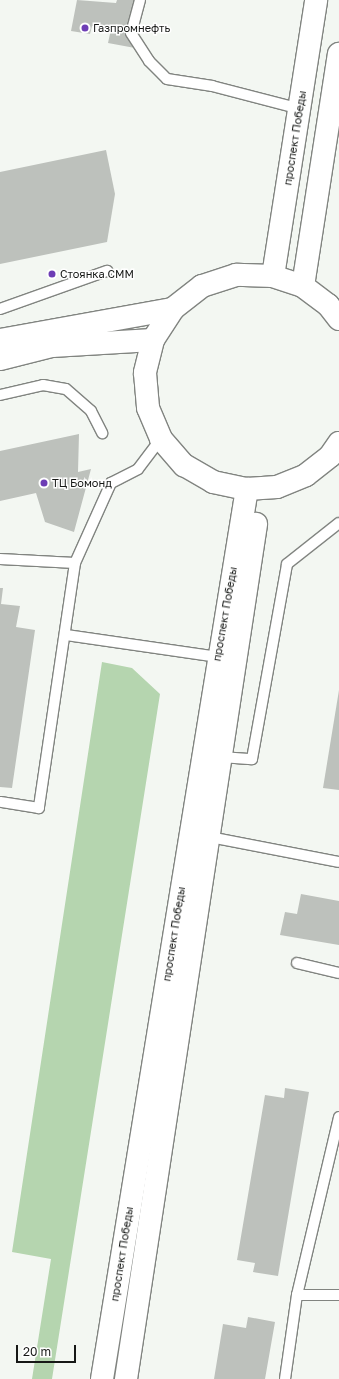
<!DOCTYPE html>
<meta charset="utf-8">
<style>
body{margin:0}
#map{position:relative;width:339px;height:1379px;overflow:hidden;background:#f3f7f2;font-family:"Golos Text",sans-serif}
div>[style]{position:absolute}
.green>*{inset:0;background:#b5d5af}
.building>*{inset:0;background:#bdc1bc}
.roads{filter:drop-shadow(1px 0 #818480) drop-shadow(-1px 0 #818480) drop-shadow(0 1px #818480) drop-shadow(0 -1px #818480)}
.service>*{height:10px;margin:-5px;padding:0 5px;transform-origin:5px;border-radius:5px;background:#fff}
.secondary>*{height:22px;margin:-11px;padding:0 11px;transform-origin:11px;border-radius:11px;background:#fff}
.dots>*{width:11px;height:11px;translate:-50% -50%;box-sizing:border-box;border:2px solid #fff;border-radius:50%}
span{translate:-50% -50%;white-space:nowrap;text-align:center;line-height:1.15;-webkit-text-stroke:3px #fff;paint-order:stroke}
.poi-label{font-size:11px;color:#161816}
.left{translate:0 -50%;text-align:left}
.street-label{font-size:11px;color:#161816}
.scale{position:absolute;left:16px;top:1345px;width:60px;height:18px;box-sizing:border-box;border:2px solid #161816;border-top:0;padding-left:5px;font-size:12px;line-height:14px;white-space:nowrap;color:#161816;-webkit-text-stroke:3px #fff;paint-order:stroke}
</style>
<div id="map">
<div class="green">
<div style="clip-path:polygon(102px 662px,132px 668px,160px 694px,52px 1379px,32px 1379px,51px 1259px,12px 1252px)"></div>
</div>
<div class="building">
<div style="clip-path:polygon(77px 0,116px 3px,117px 0,144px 0,135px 48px,108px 43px,111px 29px,92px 26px,90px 34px,71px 31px)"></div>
<div style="clip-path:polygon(106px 150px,115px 194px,107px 242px,0 264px,0 172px)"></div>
<div style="clip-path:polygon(79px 434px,78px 472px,91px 469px,74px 532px,45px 522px,36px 493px,0 501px,0 451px)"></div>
<div style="clip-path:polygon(0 588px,3px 588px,1px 604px,20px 606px,16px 627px,35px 630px,12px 788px,0 787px)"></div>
<div style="clip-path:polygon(339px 690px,339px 790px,323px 788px)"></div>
<div style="clip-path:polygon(301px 894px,339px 901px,339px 945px,280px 935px,285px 912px,297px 914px)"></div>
<div style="clip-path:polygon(285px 1088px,309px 1092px,278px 1276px,253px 1272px,255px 1263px,237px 1260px,265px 1095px,284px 1098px)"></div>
<div style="clip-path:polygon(248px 1317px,275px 1322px,265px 1379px,214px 1379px,223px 1324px,246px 1328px)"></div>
</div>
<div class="roads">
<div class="service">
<div style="left:140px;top:0;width:34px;rotate:105deg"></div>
<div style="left:131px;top:33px;width:33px;rotate:57deg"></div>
<div style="left:149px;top:61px;width:25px;rotate:45deg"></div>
<div style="left:167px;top:79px;width:46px;rotate:8.8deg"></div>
<div style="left:212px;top:86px;width:91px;rotate:14.6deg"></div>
<div style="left:0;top:309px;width:114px;rotate:-19.6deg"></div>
<div style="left:0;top:395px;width:44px;rotate:-13.1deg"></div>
<div style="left:43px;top:385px;width:23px;rotate:10deg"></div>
<div style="left:66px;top:389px;width:33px;rotate:41deg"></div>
<div style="left:91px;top:411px;width:25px;rotate:63deg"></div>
<div style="left:0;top:559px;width:75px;rotate:3.1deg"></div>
<div style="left:75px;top:563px;width:248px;rotate:98.4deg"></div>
<div style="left:39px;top:808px;width:39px;rotate:-171deg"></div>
<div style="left:75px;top:563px;width:88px;rotate:-65.8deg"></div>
<div style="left:111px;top:483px;width:30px;rotate:-27deg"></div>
<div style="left:138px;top:469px;width:38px;rotate:-53deg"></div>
<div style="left:66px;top:635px;width:154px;rotate:8.2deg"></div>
<div style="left:221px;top:757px;width:31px;rotate:4deg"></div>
<div style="left:252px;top:759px;width:198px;rotate:-79.8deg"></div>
<div style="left:287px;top:564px;width:66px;rotate:-38.3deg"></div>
<div style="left:205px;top:836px;width:136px;rotate:11deg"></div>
<div style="left:297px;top:963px;width:43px;rotate:13.4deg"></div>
<div style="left:297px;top:1295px;width:42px"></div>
<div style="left:285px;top:1379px;width:85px;rotate:-81.9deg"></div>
<div style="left:297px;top:1295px;width:183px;rotate:-76.7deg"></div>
</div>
<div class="secondary">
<div style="left:273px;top:276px;width:279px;rotate:-81.1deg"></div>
<div style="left:303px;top:286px;width:235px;rotate:-81.2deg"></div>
<div style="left:339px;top:319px;width:18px;rotate:-128deg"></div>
<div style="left:328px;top:305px;width:31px;rotate:-143deg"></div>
<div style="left:303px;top:286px;width:32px;rotate:-162deg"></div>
<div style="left:273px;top:276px;width:37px;rotate:-178deg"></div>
<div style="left:236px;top:275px;width:36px;rotate:162deg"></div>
<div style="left:202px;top:286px;width:37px;rotate:142deg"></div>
<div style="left:173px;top:309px;width:37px;rotate:123deg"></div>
<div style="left:153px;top:340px;width:34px;rotate:104deg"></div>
<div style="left:145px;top:373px;width:35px;rotate:85deg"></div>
<div style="left:148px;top:408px;width:34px;rotate:67deg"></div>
<div style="left:161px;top:439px;width:35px;rotate:49deg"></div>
<div style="left:184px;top:465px;width:34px;rotate:30deg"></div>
<div style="left:213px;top:482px;width:35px;rotate:12deg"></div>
<div style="left:247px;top:489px;width:30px;rotate:-4deg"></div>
<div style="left:277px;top:487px;width:31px;rotate:-22deg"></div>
<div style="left:306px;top:475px;width:31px;rotate:-38deg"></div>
<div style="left:330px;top:456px;width:16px;rotate:-55deg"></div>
<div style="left:0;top:340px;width:176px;rotate:-10.2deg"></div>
<div style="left:0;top:359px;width:54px;rotate:-14deg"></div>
<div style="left:52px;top:346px;width:101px;rotate:-3.4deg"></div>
<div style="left:102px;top:1379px;width:902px;rotate:-80.75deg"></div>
<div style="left:126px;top:1379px;width:865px;rotate:-81.35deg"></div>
</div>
</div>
<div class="dots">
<div style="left:85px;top:28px;background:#6d3db5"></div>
<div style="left:52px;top:274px;background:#6d3db5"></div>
<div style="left:44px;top:483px;background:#6d3db5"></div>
</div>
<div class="poi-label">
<span class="left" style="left:93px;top:28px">Газпромнефть</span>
<span class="left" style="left:60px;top:274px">Стоянка СММ</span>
<span class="left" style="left:52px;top:483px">ТЦ Бомонд</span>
</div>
<div class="street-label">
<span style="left:295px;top:138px;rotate:-81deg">проспект Победы</span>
<span style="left:225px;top:614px;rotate:-80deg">проспект Победы</span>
<span style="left:174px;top:934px;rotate:-81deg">проспект Победы</span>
<span style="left:122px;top:1254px;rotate:-81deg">проспект Победы</span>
</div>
<div class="scale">20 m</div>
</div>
